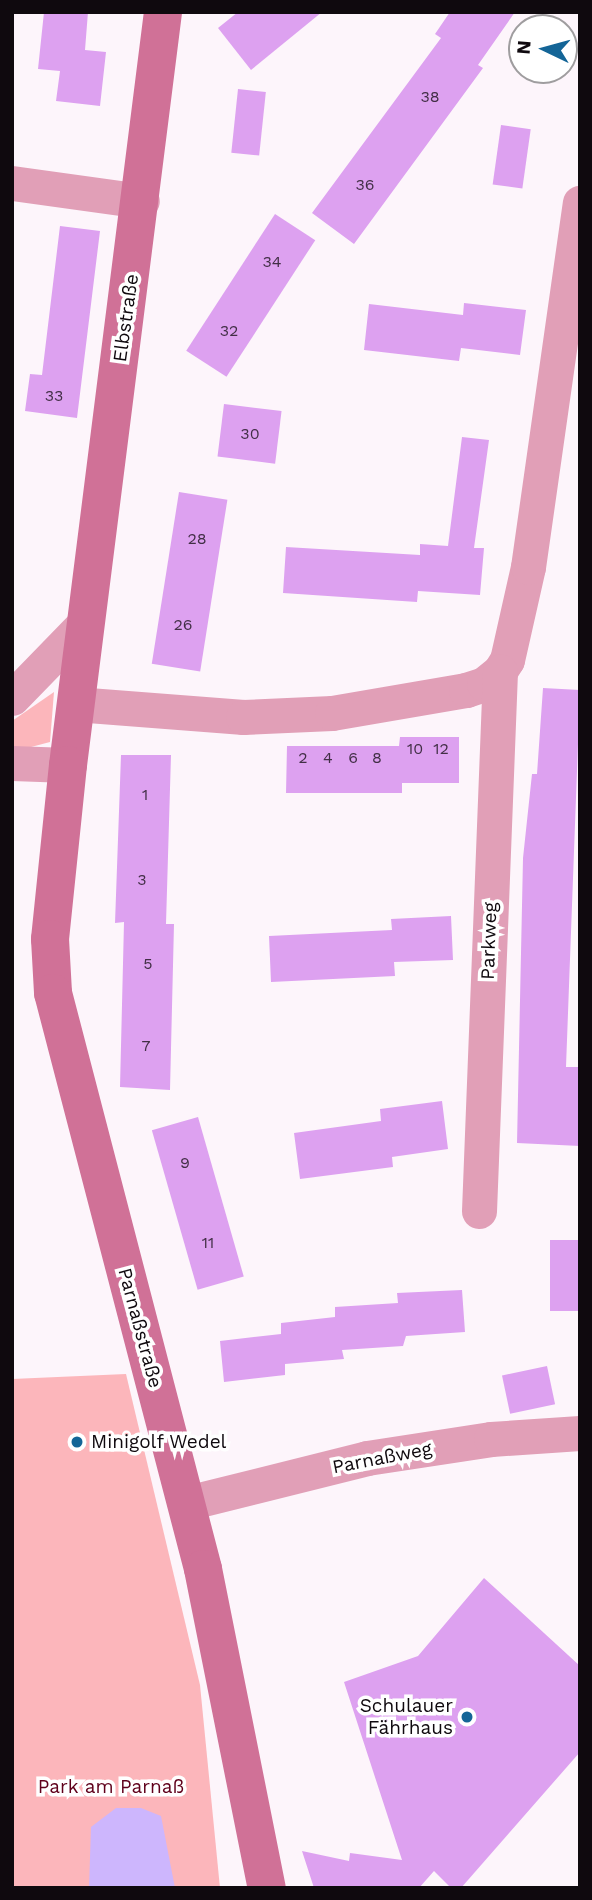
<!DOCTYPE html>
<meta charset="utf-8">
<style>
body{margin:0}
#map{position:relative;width:592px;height:1900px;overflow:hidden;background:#fdf5fb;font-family:"Work Sans",sans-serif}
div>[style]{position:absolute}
.green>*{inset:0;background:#fcb6bb}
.water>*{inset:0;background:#cdb6fd}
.building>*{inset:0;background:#dda1f0;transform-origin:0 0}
.street>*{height:35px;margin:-17.5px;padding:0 17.5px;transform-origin:17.5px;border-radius:17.5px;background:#e19fb7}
.secondary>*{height:38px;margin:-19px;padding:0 19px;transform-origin:19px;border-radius:19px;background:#d07197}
.dots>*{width:19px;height:19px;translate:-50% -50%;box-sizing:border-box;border:4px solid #fff;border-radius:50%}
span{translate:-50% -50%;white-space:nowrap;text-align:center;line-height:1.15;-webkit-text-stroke:7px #fff;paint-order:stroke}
.number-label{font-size:16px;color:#422f46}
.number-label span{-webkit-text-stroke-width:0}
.street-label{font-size:19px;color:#0f090e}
.poi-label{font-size:19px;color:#0f090e}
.left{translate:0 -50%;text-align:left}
.right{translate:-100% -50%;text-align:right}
.park-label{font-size:19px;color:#5f001b}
.frame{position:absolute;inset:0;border:14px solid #0f090e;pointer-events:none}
.north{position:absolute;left:508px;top:14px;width:70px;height:70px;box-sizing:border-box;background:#fff;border:2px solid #9f9d9f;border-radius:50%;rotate:275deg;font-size:19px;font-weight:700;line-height:28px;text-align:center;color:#0f090e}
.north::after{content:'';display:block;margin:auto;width:24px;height:32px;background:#146597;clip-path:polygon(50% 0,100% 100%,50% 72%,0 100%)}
</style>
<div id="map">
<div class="green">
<div style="clip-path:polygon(54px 692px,50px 742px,12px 752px,12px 721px)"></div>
<div style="clip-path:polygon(126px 1374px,200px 1685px,220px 1888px,12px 1888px,12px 1379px)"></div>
</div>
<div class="water">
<div style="clip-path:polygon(116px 1808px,141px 1808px,161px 1816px,175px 1888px,89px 1888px,91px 1827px)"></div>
</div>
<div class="building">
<div style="clip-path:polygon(44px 12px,88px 12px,85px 50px,106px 52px,100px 106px,56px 101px,60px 71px,38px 69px)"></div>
<div style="clip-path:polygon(238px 12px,322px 12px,251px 70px,218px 28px)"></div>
<div style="clip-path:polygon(450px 12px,515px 12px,478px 65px,483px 68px,354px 244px,312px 213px,441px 38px,435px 34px)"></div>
<div style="left:238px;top:89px;width:28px;height:64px;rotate:6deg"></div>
<div style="left:501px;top:125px;width:30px;height:60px;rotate:8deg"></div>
<div style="left:275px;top:214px;width:48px;height:163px;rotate:33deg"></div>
<div style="clip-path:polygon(60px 226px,100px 231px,77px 418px,25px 411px,30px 374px,42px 375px)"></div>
<div style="clip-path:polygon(464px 303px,526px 310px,520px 355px,461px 348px,459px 361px,364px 350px,369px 304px,463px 315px)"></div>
<div style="left:224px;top:404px;width:58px;height:53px;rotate:7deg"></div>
<div style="clip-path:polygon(462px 437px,489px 440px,474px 548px,484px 548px,480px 595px,418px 591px,417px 602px,283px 593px,286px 547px,420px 555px,420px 544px,448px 546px)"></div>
<div style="left:179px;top:492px;width:49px;height:174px;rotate:9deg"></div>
<div style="clip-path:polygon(543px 688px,580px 690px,566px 1067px,580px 1067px,580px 1146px,517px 1143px,523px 858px,532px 774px,537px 774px)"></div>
<div style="clip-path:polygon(400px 737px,459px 737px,459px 783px,402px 783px,402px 793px,286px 793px,287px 746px,399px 746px)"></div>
<div style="clip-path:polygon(121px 755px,171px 755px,166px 924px,174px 924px,170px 1090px,120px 1087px,124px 922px,115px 923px)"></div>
<div style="clip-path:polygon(451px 916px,453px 960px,394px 962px,395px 976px,271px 982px,269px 936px,392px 930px,391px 919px)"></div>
<div style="clip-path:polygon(442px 1101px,448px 1149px,392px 1157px,393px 1167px,300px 1179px,294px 1133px,381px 1121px,380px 1109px)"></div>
<div style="left:198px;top:1117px;width:166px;height:48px;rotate:74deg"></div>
<div style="left:580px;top:1240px;width:71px;height:30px;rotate:90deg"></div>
<div style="clip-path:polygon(462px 1290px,465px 1332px,406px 1336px,403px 1346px,342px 1350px,344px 1359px,285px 1364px,285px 1375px,224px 1382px,220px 1341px,281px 1334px,281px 1323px,335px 1317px,335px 1307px,398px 1303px,397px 1293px)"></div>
<div style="left:547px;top:1366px;width:39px;height:46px;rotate:78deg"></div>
<div style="clip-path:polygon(484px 1578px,580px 1666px,580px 1752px,461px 1888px,451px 1888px,434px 1871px,419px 1888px,314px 1888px,302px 1851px,349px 1861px,350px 1853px,402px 1860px,344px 1682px,418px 1656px)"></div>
</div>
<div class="street">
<div style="left:12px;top:183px;width:131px;rotate:7.9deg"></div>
<div style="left:12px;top:698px;width:106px;rotate:-45.8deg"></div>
<div style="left:75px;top:704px;width:169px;rotate:4.4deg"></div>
<div style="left:243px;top:717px;width:89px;rotate:-2.6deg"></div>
<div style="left:332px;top:713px;width:136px;rotate:-9.7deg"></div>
<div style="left:466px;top:690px;width:19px;rotate:-18deg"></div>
<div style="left:484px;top:684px;width:21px;rotate:-39deg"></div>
<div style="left:500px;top:671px;width:13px;rotate:-58deg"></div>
<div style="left:507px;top:660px;width:95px;rotate:-77.3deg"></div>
<div style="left:528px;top:567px;width:368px;rotate:-81.9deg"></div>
<div style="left:12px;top:763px;width:56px;rotate:2deg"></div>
<div style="left:479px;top:1211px;width:540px;rotate:-87.77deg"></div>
<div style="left:187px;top:1503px;width:186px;rotate:-14deg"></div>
<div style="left:367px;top:1458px;width:125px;rotate:-8.7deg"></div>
<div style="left:491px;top:1439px;width:89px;rotate:-3.9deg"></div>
</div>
<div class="secondary">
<div style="left:163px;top:12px;width:759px;rotate:97.19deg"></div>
<div style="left:68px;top:765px;width:175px;rotate:95.9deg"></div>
<div style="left:50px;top:939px;width:54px;rotate:86.8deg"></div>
<div style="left:53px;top:993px;width:595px;rotate:75.4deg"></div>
<div style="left:203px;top:1569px;width:325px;rotate:78.7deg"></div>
</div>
<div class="dots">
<div style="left:77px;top:1442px;background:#146597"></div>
<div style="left:467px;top:1717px;background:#146597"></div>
</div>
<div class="number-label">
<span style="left:430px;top:97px">38</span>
<span style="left:365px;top:185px">36</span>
<span style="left:272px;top:262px">34</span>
<span style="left:229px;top:331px">32</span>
<span style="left:54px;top:396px">33</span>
<span style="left:250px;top:434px">30</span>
<span style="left:197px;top:539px">28</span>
<span style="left:183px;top:625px">26</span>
<span style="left:415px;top:749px">10</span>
<span style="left:441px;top:749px">12</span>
<span style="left:303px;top:758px">2</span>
<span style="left:328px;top:758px">4</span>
<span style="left:353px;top:758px">6</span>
<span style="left:377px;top:758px">8</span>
<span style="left:145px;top:795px">1</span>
<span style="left:142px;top:880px">3</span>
<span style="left:148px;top:964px">5</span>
<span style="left:146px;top:1046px">7</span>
<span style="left:185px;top:1163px">9</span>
<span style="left:208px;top:1243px">11</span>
</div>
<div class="street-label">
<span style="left:126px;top:318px;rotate:-82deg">Elbstraße</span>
<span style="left:489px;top:941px;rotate:-88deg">Parkweg</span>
<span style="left:140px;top:1328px;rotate:75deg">Parnaßstraße</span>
<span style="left:382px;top:1458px;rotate:-11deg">Parnaßweg</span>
</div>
<div class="poi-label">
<span class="left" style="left:91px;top:1442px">Minigolf Wedel</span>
<span class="right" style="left:453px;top:1717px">Schulauer<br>Fährhaus</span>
</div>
<div class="park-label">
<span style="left:111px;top:1787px">Park am Parnaß</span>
</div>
<div class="frame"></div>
<div class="north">N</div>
</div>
